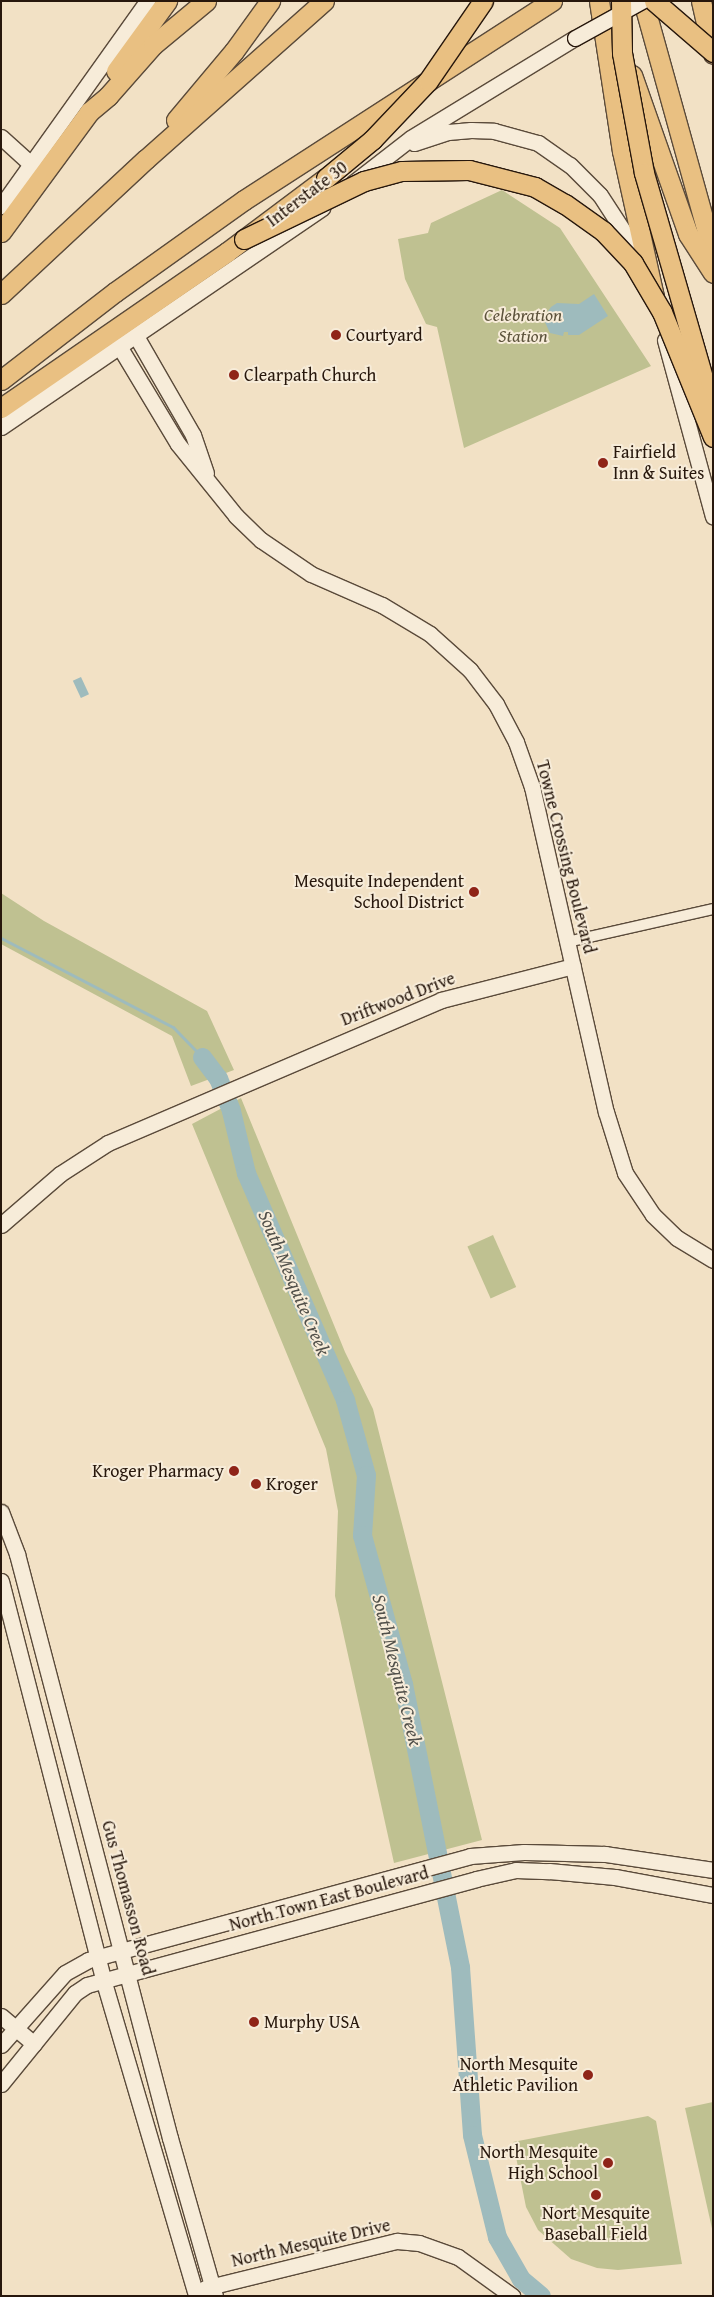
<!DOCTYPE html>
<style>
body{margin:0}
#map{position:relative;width:714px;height:2297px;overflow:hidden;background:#f2e1c5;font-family:"Gentium Book Plus",serif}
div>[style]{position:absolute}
.green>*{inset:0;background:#bfc191;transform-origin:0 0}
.water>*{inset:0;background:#9ebbbd;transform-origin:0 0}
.stream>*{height:3px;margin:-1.5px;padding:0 1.5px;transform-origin:1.5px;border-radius:1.5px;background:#9ebbbd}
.river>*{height:19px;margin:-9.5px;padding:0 9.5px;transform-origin:9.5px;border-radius:9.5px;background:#9ebbbd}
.roads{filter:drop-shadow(1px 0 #5a4a3a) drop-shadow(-1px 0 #5a4a3a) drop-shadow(0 1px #5a4a3a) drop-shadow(0 -1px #5a4a3a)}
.street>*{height:10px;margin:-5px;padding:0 5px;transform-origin:5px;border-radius:5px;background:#f7ecd9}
.secondary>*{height:15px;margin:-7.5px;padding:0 7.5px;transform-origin:7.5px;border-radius:7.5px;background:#f7ecd9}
.highway>*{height:19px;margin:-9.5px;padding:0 9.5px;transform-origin:9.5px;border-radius:9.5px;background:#e9c082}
.bridges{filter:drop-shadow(1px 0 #27170c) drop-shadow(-1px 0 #27170c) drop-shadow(0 1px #27170c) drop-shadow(0 -1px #27170c)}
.secondary-bridge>*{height:15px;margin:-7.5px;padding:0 7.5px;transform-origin:7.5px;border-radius:7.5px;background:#f7ecd9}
.highway-bridge>*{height:19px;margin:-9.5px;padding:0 9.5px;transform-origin:9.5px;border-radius:9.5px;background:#e9c082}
.dots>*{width:14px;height:14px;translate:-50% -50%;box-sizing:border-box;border:2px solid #f7ecd9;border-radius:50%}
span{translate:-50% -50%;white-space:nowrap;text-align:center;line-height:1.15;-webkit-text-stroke:4px #f7ecd9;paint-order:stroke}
.street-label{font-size:18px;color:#27170c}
.park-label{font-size:18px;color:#5c523b;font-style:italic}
.poi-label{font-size:18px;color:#27170c}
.left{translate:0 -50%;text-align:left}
.right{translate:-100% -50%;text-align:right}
.water-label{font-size:19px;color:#51504a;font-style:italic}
.frame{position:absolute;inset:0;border:2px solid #27170c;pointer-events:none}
</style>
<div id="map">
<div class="green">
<div style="clip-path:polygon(502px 190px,560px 228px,651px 366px,464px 448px,437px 327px,426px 324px,405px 279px,398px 239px,428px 233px,431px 223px)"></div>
<div style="clip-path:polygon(1px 893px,44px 921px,207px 1011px,234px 1070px,191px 1086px,172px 1036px,1px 944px)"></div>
<div style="clip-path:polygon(241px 1098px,345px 1352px,373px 1409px,482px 1840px,394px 1863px,335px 1596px,338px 1511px,326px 1449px,192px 1124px)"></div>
<div style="left:493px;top:1235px;width:57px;height:28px;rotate:66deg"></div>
<div style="clip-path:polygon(713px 2102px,713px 2233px,685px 2108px)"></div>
<div style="clip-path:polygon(648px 2116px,656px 2121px,682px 2264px,618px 2270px,597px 2268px,571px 2259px,538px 2230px,526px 2207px,513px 2142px)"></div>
</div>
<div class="water">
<div style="clip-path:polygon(594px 294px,608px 316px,579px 335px,568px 335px,568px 332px,564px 332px,563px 336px,550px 333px,543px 318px,551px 307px,557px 303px,579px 304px)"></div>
<div style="left:81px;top:677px;width:19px;height:9px;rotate:65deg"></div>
</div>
<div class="stream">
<div style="left:1px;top:938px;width:194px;rotate:27.4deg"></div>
<div style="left:173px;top:1027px;width:42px;rotate:46deg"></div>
</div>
<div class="river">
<div style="left:202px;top:1057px;width:26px;rotate:53deg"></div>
<div style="left:218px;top:1078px;width:35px;rotate:68deg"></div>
<div style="left:231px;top:1111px;width:64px;rotate:76.4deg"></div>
<div style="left:246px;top:1173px;width:248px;rotate:66.4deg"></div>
<div style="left:345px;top:1400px;width:78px;rotate:74.4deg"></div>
<div style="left:366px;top:1475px;width:60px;rotate:93.8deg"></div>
<div style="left:362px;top:1535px;width:155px;rotate:74.6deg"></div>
<div style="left:403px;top:1684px;width:289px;rotate:78.6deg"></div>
<div style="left:460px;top:1967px;width:168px;rotate:85.9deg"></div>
<div style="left:472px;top:2135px;width:105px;rotate:76.2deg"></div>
<div style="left:497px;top:2237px;width:48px;rotate:60.3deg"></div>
<div style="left:521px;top:2279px;width:26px;rotate:40deg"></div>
</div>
<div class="roads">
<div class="street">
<div style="left:567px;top:942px;width:150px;rotate:-12.7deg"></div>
</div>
<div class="secondary">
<div style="left:1px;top:137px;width:43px;rotate:42.2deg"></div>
<div style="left:414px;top:143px;width:36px;rotate:-18deg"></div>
<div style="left:448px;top:132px;width:23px;rotate:-5deg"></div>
<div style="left:471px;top:130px;width:23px;rotate:2deg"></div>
<div style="left:494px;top:131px;width:46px;rotate:15.3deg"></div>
<div style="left:538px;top:143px;width:39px;rotate:35deg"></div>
<div style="left:570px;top:165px;width:42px;rotate:45deg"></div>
<div style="left:600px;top:195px;width:44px;rotate:57deg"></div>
<div style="left:624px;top:232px;width:37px;rotate:68deg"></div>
<div style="left:353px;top:183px;width:73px;rotate:-37.8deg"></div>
<div style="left:411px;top:138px;width:192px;rotate:-31.4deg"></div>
<div style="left:1px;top:206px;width:252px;rotate:-54.5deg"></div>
<div style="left:136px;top:336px;width:114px;rotate:60.1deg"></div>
<div style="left:193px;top:435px;width:40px;rotate:71.1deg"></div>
<div style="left:665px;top:340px;width:183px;rotate:74.8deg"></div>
<div style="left:119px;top:346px;width:114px;rotate:59deg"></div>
<div style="left:178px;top:444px;width:92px;rotate:51.1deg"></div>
<div style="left:236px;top:516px;width:35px;rotate:44deg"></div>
<div style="left:261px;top:540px;width:60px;rotate:34.2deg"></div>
<div style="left:311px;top:574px;width:77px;rotate:23.6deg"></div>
<div style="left:382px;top:605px;width:56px;rotate:31.1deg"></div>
<div style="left:430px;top:634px;width:54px;rotate:42deg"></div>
<div style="left:470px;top:670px;width:43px;rotate:52.6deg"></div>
<div style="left:496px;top:704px;width:43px;rotate:62.2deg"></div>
<div style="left:516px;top:742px;width:48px;rotate:70.4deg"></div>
<div style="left:532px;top:787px;width:333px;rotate:77.2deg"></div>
<div style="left:606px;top:1112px;width:64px;rotate:72.7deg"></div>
<div style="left:625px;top:1173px;width:50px;rotate:56.3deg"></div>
<div style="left:653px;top:1215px;width:33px;rotate:44deg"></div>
<div style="left:677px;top:1238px;width:42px;rotate:31.4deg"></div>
<div style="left:1px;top:427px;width:389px;rotate:-34.3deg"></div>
<div style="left:1px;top:1225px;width:78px;rotate:-40.8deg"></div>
<div style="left:60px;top:1174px;width:57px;rotate:-32.9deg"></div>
<div style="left:108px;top:1143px;width:362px;rotate:-23.2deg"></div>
<div style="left:441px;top:1000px;width:136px;rotate:-14.4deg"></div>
<div style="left:1px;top:1512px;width:45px;rotate:69.1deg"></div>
<div style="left:17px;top:1554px;width:604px;rotate:75.32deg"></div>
<div style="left:170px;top:2138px;width:164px;rotate:74.1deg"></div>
<div style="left:1px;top:1581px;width:411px;rotate:75.6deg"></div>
<div style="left:103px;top:1979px;width:330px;rotate:73.6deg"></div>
<div style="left:1px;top:2016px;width:43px;rotate:40.3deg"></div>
<div style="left:1px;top:2045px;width:96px;rotate:-48.4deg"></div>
<div style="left:65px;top:1973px;width:26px;rotate:-29deg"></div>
<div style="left:88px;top:1960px;width:396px;rotate:-15.2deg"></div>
<div style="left:470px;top:1856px;width:54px;rotate:-4.2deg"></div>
<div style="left:524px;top:1852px;width:81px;rotate:1.4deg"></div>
<div style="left:605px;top:1854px;width:109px;rotate:8.4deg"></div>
<div style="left:1px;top:2084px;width:117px;rotate:-50.9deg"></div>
<div style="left:75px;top:1993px;width:14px;rotate:-34deg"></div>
<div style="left:87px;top:1985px;width:403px;rotate:-15.2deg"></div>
<div style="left:476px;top:1879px;width:41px;rotate:-12.7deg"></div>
<div style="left:516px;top:1870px;width:33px;rotate:2deg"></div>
<div style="left:549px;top:1871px;width:66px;rotate:5.2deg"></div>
<div style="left:615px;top:1877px;width:100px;rotate:10.4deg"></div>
<div style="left:205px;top:2288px;width:198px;rotate:-13.8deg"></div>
<div style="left:397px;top:2241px;width:22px;rotate:5deg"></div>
<div style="left:419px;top:2243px;width:41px;rotate:19.7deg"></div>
<div style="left:458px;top:2257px;width:67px;rotate:35.8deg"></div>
</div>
<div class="highway">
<div style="left:599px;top:1px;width:152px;rotate:81.3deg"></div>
<div style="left:622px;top:151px;width:149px;rotate:77.6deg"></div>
<div style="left:643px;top:1px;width:262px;rotate:74.5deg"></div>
<div style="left:701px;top:1px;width:54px;rotate:77.2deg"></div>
<div style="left:116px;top:71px;width:87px;rotate:-53.9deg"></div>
<div style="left:632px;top:75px;width:169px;rotate:70.6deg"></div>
<div style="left:688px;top:234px;width:46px;rotate:57.3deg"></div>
<div style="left:176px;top:120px;width:90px;rotate:-50deg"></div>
<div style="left:234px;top:51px;width:62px;rotate:-54.2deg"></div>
<div style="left:1px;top:232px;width:149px;rotate:-53.7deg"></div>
<div style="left:89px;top:112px;width:25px;rotate:-40deg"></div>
<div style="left:108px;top:96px;width:68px;rotate:-48.6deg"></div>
<div style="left:153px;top:45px;width:69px;rotate:-39.7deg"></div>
<div style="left:1px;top:294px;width:198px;rotate:-43deg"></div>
<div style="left:146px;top:159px;width:238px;rotate:-41.6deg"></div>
<div style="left:1px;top:380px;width:144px;rotate:-37.7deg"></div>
<div style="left:115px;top:292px;width:158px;rotate:-35.5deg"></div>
<div style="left:244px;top:200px;width:367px;rotate:-32.9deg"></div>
<div style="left:1px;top:408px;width:275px;rotate:-34.6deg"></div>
<div style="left:227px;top:252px;width:124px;rotate:-36.8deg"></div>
</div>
</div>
<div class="bridges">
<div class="secondary-bridge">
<div style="left:575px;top:38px;width:77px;rotate:-28.9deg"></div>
</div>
<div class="highway-bridge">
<div style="left:621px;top:1px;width:52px;rotate:88.9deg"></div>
<div style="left:622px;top:53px;width:122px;rotate:79.6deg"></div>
<div style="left:644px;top:173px;width:245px;rotate:73.9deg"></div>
<div style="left:654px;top:1px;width:78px;rotate:40.8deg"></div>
<div style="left:326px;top:178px;width:60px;rotate:-39.6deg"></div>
<div style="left:372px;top:140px;width:81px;rotate:-46.5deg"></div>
<div style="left:428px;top:81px;width:97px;rotate:-55.5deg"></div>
<div style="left:244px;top:239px;width:133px;rotate:-25.8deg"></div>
<div style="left:364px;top:181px;width:39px;rotate:-15deg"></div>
<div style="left:402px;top:171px;width:67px;rotate:-0.9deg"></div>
<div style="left:469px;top:170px;width:68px;rotate:14.4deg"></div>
<div style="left:535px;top:187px;width:34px;rotate:30deg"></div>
<div style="left:565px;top:204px;width:47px;rotate:35.4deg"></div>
<div style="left:603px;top:231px;width:44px;rotate:46.8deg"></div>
<div style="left:633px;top:263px;width:57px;rotate:59.4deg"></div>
<div style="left:662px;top:312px;width:135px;rotate:67.8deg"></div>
</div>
</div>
<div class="dots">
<div style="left:336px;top:335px;background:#8f2418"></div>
<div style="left:234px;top:375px;background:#8f2418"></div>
<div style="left:603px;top:463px;background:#8f2418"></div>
<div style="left:474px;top:892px;background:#8f2418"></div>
<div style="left:234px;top:1471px;background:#8f2418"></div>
<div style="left:256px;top:1484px;background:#8f2418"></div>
<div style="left:254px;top:2022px;background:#8f2418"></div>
<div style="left:588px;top:2075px;background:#8f2418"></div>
<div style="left:608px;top:2163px;background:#8f2418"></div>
<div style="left:596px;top:2195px;background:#8f2418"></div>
</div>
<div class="street-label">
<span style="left:307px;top:194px;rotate:-37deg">Interstate 30</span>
<span style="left:566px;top:857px;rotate:76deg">Towne Crossing Boulevard</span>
<span style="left:398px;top:999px;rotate:-21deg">Driftwood Drive</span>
<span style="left:128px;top:1898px;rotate:75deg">Gus Thomasson Road</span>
<span style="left:329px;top:1899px;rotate:-15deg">North Town East Boulevard</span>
<span style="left:311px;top:2243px;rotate:-13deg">North Mesquite Drive</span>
</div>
<div class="park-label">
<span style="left:523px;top:326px">Celebration<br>Station</span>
</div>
<div class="poi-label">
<span class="left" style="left:346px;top:335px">Courtyard</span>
<span class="left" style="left:244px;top:375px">Clearpath Church</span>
<span class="left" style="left:613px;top:463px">Fairfield<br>Inn &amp; Suites</span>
<span class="right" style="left:464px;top:892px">Mesquite Independent<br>School District</span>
<span class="right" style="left:224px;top:1471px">Kroger Pharmacy</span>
<span class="left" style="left:266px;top:1484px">Kroger</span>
<span class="left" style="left:264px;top:2022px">Murphy USA</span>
<span class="right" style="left:578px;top:2075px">North Mesquite<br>Athletic Pavilion</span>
<span class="right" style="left:598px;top:2163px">North Mesquite<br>High School</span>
<span style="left:596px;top:2224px">Nort Mesquite<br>Baseball Field</span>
</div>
<div class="water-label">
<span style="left:294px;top:1283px;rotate:67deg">South Mesquite Creek</span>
<span style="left:397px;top:1670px;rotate:76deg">South Mesquite Creek</span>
</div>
<div class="frame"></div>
</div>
